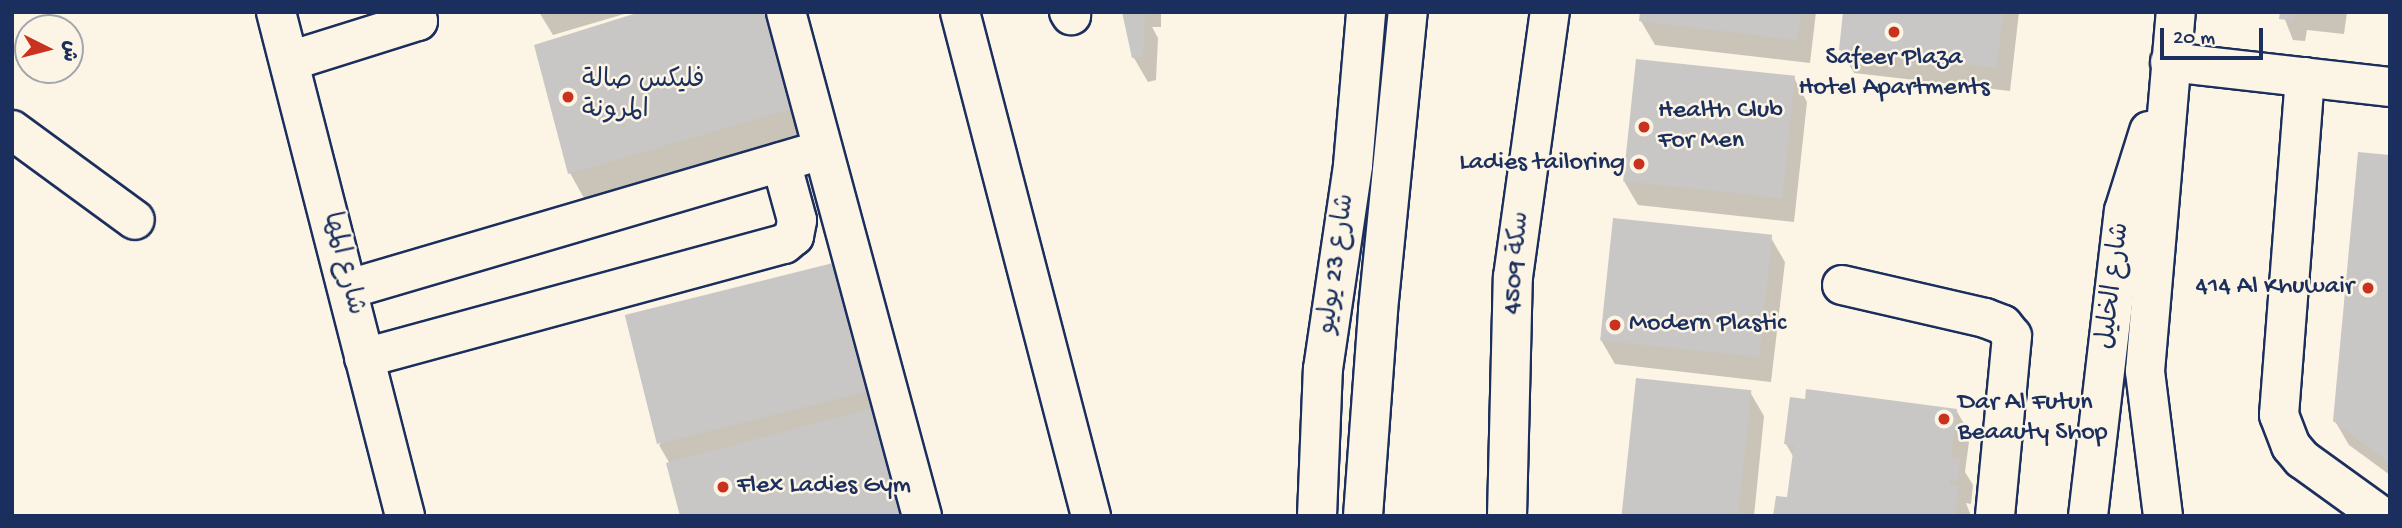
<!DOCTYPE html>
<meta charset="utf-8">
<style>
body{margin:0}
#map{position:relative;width:2402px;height:528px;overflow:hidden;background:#fcf5e5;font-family:"Gochi Hand","Playpen Sans Arabic",sans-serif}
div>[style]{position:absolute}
.shadow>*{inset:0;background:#0003}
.building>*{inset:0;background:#c8c7c6;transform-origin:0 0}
.roads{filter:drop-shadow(2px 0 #1b2f5e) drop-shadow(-2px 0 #1b2f5e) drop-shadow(0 2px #1b2f5e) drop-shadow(0 -2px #1b2f5e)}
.minor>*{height:38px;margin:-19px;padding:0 19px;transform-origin:19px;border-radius:19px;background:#fcf5e5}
.major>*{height:38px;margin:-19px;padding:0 19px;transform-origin:19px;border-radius:19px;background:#fcf5e5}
.dots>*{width:19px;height:19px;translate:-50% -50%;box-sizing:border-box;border:4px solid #fcf5e5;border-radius:50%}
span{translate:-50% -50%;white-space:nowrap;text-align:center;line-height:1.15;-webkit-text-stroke:5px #fcf5e5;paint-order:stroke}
.poi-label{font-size:26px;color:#1b2f5e}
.left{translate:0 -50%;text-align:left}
.right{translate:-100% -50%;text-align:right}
.street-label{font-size:26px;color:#1b2f5e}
.frame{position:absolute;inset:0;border:14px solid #1b2f5e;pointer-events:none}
.north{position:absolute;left:14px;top:14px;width:70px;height:70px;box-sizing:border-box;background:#fcf5e5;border:2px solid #a2a6af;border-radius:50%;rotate:96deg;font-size:19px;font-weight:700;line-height:28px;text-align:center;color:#1b2f5e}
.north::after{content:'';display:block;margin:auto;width:24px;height:32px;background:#c8321e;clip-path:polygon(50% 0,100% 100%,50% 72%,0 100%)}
.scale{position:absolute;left:2160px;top:28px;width:103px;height:32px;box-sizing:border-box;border:4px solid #1b2f5e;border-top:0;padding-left:9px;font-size:21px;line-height:24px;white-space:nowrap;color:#1b2f5e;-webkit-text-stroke:5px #fcf5e5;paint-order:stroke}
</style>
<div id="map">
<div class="shadow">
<div style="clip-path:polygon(539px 12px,631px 12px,553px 35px)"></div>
<div style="clip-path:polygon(645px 12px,771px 12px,805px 136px,585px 200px,570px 173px)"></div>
<div style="clip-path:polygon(1136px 12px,1161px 12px,1161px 27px,1152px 27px,1158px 38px,1156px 80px,1148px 82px,1134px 58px)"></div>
<div style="clip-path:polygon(1642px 12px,1816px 12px,1810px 63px,1655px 45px,1641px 21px)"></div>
<div style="clip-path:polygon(1845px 12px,2019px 12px,2010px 91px,1854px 73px,1840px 49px)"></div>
<div style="clip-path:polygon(2282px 12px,2347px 12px,2344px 34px,2307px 30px,2305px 41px,2293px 40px)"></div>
<div style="clip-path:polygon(1794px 78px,1807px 102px,1794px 222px,1638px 205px,1624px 181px)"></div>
<div style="clip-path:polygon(2390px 157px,2390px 475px,2349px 445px,2335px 421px)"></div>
<div style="clip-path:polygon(1771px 238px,1785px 262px,1771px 382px,1615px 364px,1601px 340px)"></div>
<div style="clip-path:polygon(844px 262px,920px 516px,670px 464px,659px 445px)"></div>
<div style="clip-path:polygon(1750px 392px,1764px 416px,1754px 516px,1624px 516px)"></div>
<div style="clip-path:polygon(1956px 410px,1970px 434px,1965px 472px,1973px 485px,1971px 504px,1966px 503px,1971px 516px,1775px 516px,1788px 499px,1794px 458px,1786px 444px)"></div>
</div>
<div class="building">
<div style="clip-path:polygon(640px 12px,765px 12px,791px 109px,568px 174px,534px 45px)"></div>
<div style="clip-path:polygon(1122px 12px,1145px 13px,1143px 57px,1132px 58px)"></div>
<div style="clip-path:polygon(1640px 12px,1801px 12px,1797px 40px,1639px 21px)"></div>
<div style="clip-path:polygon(1843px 12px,2003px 12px,1997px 68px,1839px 50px)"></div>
<div style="clip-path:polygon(2280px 12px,2295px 12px,2294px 21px,2279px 19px)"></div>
<div style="left:1636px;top:59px;width:160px;height:123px;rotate:6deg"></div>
<div style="clip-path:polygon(2358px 152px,2390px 155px,2390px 463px,2333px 421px)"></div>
<div style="left:1613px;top:218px;width:160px;height:123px;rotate:6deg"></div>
<div style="left:845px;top:260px;width:133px;height:227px;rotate:76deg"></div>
<div style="left:1636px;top:378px;width:116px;height:139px;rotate:6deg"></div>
<div style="clip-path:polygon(1806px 389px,1957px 409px,1951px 458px,1960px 459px,1958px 481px,1950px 480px,1949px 485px,1958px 486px,1955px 514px,1773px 516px,1776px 496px,1787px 497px,1794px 445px,1784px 444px,1790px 397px,1805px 399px)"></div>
<div style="clip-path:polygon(880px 406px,914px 516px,680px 516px,666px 463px)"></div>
</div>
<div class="roads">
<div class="minor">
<div style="left:276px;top:12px;width:520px;rotate:75.64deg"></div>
<div style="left:786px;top:12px;width:522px;rotate:74.9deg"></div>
<div style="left:960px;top:12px;width:521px;rotate:75.43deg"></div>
<div style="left:1069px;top:12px;width:4px;rotate:56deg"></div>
<div style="left:290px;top:61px;width:134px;rotate:-17.4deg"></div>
<div style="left:418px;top:21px;width:9px;rotate:-103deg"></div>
<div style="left:2170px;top:62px;width:221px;rotate:6.5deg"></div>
<div style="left:2305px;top:77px;width:339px;rotate:94.4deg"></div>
<div style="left:2279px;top:415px;width:33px;rotate:69deg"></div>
<div style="left:2291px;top:446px;width:17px;rotate:50deg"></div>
<div style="left:2302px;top:459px;width:97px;rotate:35.8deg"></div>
<div style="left:12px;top:130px;width:152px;rotate:36.2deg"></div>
<div style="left:1842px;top:285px;width:147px;rotate:13deg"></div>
<div style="left:1985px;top:318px;width:19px;rotate:21deg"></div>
<div style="left:2003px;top:325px;width:14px;rotate:51deg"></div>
<div style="left:2012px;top:336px;width:181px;rotate:95.4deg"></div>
<div style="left:349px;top:289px;width:474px;rotate:-16.4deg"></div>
<div style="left:364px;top:358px;width:435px;rotate:-15.2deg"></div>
<div style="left:784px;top:244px;width:13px;rotate:-39deg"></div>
<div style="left:794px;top:236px;width:16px;rotate:-79deg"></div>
<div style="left:797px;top:220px;width:60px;rotate:-105.4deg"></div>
<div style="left:1507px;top:516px;width:239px;rotate:-88.6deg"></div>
<div style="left:1513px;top:277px;width:268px;rotate:-82.1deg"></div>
<div style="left:2088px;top:516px;width:307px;rotate:-83.3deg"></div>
<div style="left:2124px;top:211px;width:84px;rotate:-72.6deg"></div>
<div style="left:2163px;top:516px;width:146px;rotate:-97.1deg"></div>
<div style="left:2145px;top:371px;width:360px;rotate:-85.1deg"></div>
</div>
<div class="major">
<div style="left:1317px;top:516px;width:147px;rotate:-87.7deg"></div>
<div style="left:1323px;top:369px;width:206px;rotate:-81.6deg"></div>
<div style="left:1353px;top:165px;width:154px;rotate:-85.1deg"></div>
<div style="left:1363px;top:516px;width:207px;rotate:-85.8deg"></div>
<div style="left:1378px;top:310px;width:300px;rotate:-84.3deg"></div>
</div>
</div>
<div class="dots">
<div style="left:1894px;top:32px;background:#c8321e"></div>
<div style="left:568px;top:97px;background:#c8321e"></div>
<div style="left:1644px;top:127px;background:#c8321e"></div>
<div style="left:1639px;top:164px;background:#c8321e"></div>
<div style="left:2368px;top:288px;background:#c8321e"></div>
<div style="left:1615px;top:325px;background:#c8321e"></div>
<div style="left:1944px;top:419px;background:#c8321e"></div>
<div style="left:723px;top:487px;background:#c8321e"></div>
</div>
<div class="poi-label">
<span style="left:1894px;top:74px">Safeer Plaza<br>Hotel Apartments</span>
<span class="left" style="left:582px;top:97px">فليكس صالة<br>المرونة</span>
<span class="left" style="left:1658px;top:127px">Health Club<br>For Men</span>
<span class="right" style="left:1625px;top:164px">Ladies tailoring</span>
<span class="right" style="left:2354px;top:288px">414 Al Khuwair</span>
<span class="left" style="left:1629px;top:325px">Modern Plastic</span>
<span class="left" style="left:1958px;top:419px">Dar Al Futun<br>Beaauty Shop</span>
<span class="left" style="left:737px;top:487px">Flex Ladies Gym</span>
</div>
<div class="street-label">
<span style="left:1518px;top:263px;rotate:-85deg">سكة 4509</span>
<span style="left:342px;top:264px;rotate:76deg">شارع المها</span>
<span style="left:1338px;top:264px;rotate:-82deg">شارع 23 يوليو</span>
<span style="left:2115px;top:286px;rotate:-83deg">شارع الخليل</span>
</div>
<div class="frame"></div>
<div class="north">ش</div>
<div class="scale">20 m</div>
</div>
